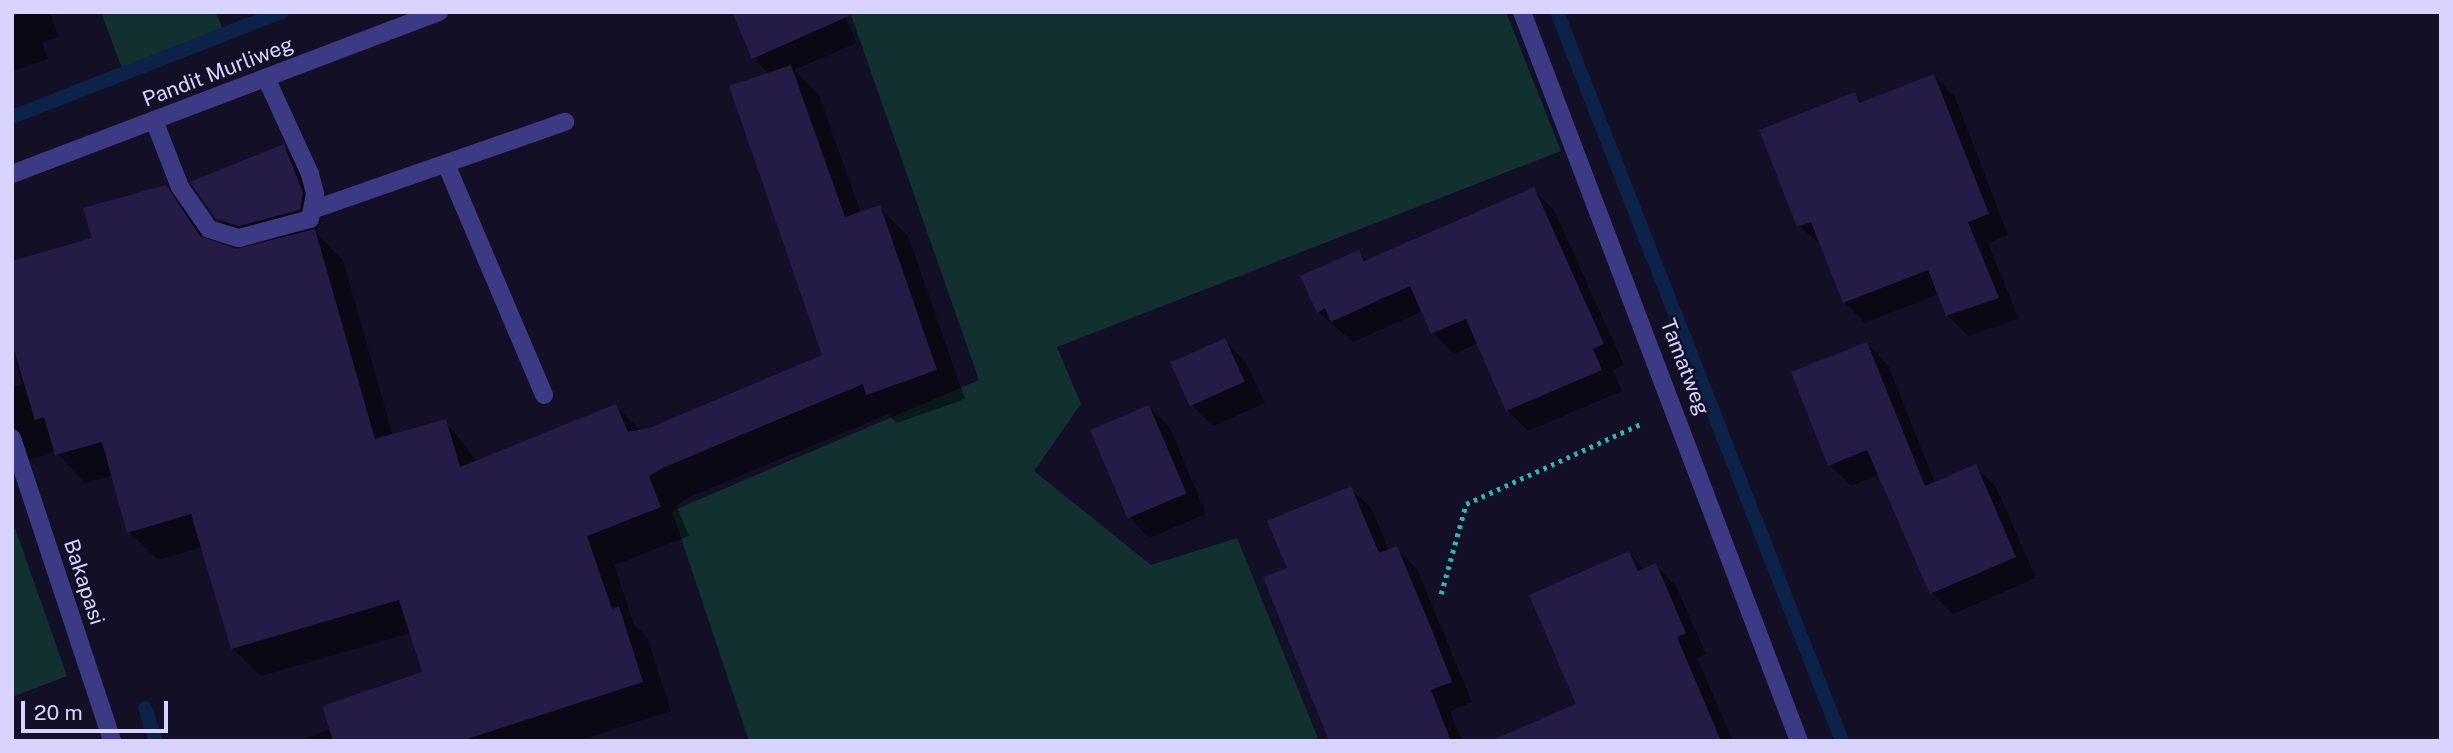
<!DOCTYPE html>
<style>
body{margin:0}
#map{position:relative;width:2453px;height:753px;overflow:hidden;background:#130f26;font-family:"Public Sans",sans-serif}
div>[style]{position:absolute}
.green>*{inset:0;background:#12302f}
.shadow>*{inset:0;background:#0007}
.stream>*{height:14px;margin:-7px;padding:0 7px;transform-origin:7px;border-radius:7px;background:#0c2248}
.building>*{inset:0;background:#241b47;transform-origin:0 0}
.path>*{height:4.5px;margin-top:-2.25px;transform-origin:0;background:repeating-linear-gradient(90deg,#2fb8b0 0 3.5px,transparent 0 8.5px)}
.minor>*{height:18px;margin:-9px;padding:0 9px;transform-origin:9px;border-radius:9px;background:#3d3a85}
span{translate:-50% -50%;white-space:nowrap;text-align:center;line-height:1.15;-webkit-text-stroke:5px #130f26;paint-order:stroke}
.street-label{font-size:21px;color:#d9d4ff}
.frame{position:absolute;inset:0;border:14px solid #d9d4ff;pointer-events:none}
.scale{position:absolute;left:21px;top:701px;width:147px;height:32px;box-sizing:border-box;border:4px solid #d9d4ff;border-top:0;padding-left:9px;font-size:21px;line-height:24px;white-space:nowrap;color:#d9d4ff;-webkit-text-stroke:5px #130f26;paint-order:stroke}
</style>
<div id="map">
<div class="green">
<div style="clip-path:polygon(101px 12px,216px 12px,225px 35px,124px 74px)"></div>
<div style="clip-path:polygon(850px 12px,1506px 12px,1561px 151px,1057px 347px,1081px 404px,1034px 471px,1151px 565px,1237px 538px,1319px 741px,749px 741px,672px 511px,979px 380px)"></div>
<div style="clip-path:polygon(15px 528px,67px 676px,12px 697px,12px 530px)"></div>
</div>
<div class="shadow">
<div style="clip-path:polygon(12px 12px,50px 12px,58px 37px,42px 42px,48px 59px,12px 71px)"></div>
<div style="clip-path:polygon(734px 12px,843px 12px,857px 43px,794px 70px,819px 95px,861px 213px,879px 207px,908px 236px,965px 399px,897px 423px,888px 414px,694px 495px,676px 505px,689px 536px,614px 565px,634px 624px,647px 637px,671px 711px,577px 741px,298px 741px,331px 729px,424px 673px,411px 633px,261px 676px,232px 648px,203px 547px,158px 560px,129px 532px,113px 475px,85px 483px,55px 451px,12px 466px,12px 387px,22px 384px,12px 348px,12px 263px,94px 239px,165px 187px,212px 242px,236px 251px,258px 245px,239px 240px,217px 218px,283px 146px,304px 167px,323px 216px,315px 232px,343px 260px,393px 436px,445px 421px,478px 462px,616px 406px,641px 431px,650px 429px,824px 356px,769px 74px,754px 58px)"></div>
<div style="clip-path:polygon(1934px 76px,1955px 97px,2008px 235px,1988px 243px,2019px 319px,1968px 336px,1947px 315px,1939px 294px,1865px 323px,1844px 302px,1823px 246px,1799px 226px,1761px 131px,1854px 94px,1863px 103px)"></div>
<div style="clip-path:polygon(1533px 189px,1554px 210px,1624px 365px,1613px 370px,1622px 391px,1528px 431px,1507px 410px,1478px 343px,1454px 354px,1433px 333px,1423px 311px,1353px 342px,1318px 312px,1359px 253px,1368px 261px)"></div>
<div style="clip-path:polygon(1224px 340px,1245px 361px,1265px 403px,1213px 426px,1192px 405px,1173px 363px)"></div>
<div style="clip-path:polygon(1867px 344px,1888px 365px,1935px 483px,1975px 466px,1996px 487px,2036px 578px,1953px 614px,1932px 593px,1880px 474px,1851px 486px,1830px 465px)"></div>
<div style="clip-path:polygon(1149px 407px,1170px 428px,1206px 514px,1149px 538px,1129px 517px)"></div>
<div style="clip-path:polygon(1351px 489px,1372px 509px,1389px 551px,1396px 548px,1417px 569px,1472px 702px,1450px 711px,1462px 741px,1330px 741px,1289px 569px)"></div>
<div style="clip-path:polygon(1629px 553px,1645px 570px,1655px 565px,1676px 586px,1706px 654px,1697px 658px,1733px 741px,1551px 741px,1578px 705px)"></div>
</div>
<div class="stream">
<div style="left:1557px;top:12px;width:783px;rotate:68.65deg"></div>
<div style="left:12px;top:117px;width:290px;rotate:-21.3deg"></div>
<div style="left:145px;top:708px;width:35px;rotate:72deg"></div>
</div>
<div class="building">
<div style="clip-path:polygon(732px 12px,858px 12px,752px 59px)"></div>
<div style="clip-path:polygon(791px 65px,845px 217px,880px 205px,937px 370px,866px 395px,863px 384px,665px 467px,649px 476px,661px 507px,587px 536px,612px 609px,619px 606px,643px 682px,461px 741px,333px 741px,322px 706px,422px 672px,399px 600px,231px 649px,191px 514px,127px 533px,102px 442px,55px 455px,44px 417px,35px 420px,12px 344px,12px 261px,92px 238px,83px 208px,166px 185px,200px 236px,236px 249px,315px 229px,375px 439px,446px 419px,460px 467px,616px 404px,628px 432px,649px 428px,822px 355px,729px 86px)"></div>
<div style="clip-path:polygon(1934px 74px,1989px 214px,1968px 222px,1999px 298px,1946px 316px,1928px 270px,1843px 303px,1811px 222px,1797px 227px,1759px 130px,1855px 92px,1859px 103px)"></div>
<div style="clip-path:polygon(284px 144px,303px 193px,300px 210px,239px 226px,216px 219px,190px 182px)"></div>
<div style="clip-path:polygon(1534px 187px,1604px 344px,1593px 349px,1602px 370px,1506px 411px,1466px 319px,1431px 334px,1410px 286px,1331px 322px,1325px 308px,1317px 313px,1300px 276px,1359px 250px,1364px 261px)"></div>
<div style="left:1225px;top:338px;width:48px;height:60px;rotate:66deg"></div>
<div style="clip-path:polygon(1867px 342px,1925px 486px,1976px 464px,2016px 557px,1930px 594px,1867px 450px,1828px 466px,1791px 372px)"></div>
<div style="left:1149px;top:405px;width:96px;height:64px;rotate:67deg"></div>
<div style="clip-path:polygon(1351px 486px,1379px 553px,1397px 546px,1430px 625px,1452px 682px,1431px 690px,1451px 741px,1329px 741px,1263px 577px,1287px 568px,1267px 521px)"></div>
<div style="clip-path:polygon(1629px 551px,1638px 571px,1656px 563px,1686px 633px,1677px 637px,1721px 741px,1490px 741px,1576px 704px,1529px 595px)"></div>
</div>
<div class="path">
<div style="left:1441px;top:594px;width:93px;rotate:-74.5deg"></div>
<div style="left:1466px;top:504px;width:195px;rotate:-24.6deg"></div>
</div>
<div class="minor">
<div style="left:1522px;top:12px;width:780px;rotate:69.19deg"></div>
<div style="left:154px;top:120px;width:72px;rotate:68.8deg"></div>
<div style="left:180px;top:187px;width:51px;rotate:55.4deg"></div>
<div style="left:209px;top:229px;width:31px;rotate:17deg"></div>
<div style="left:239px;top:238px;width:73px;rotate:-15deg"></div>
<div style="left:310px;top:219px;width:26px;rotate:-79deg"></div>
<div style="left:315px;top:193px;width:20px;rotate:-105deg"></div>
<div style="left:310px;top:174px;width:106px;rotate:-114.6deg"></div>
<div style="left:446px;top:164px;width:251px;rotate:67deg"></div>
<div style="left:12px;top:174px;width:457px;rotate:-20.8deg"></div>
<div style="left:315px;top:209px;width:265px;rotate:-19.2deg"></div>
<div style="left:12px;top:438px;width:319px;rotate:71.7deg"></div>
</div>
<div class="street-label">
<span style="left:218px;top:72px;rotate:-21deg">Pandit Murliweg</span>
<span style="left:1685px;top:367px;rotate:69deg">Tamatweg</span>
<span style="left:84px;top:582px;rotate:72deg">Bakapasi</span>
</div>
<div class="frame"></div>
<div class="scale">20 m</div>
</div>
